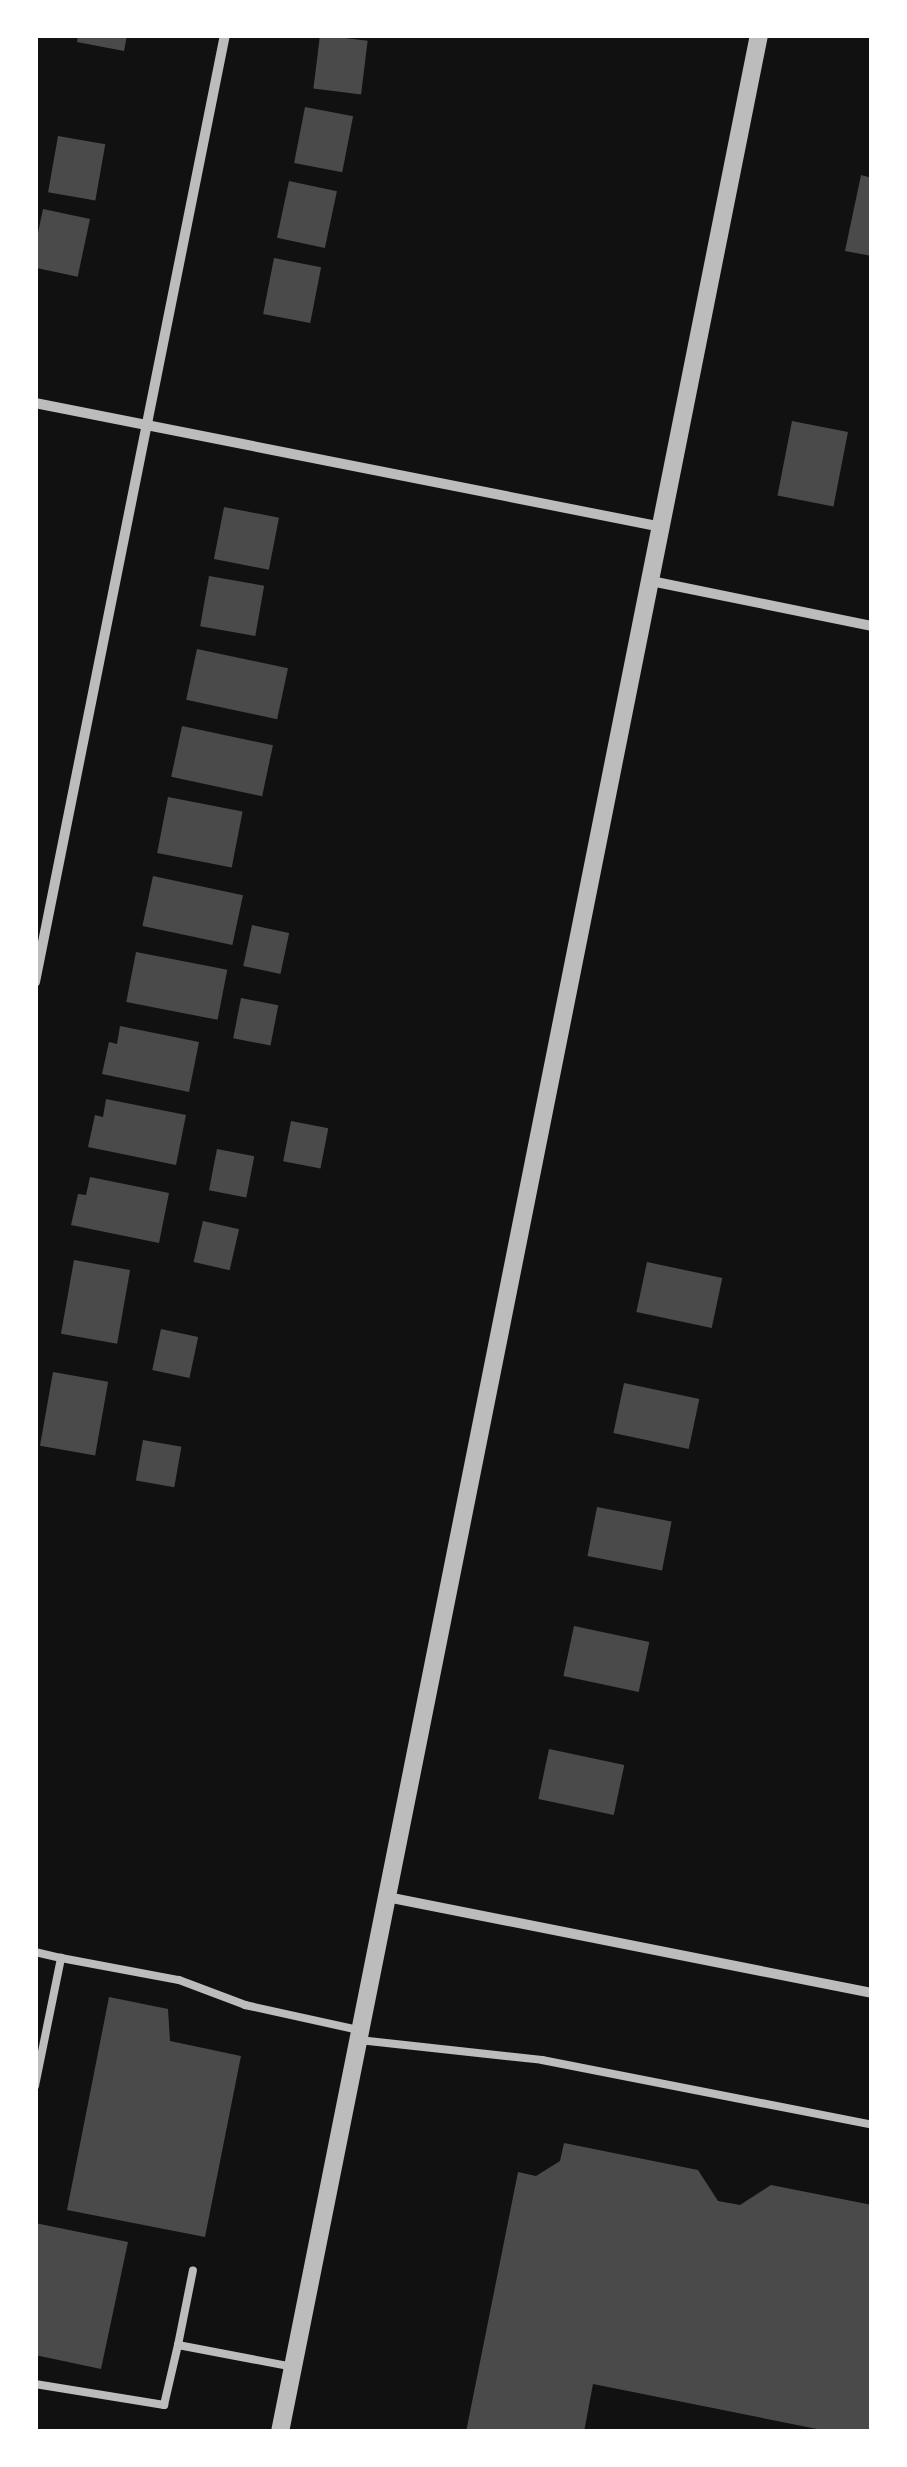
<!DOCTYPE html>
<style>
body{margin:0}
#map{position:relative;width:907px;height:2467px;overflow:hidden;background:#111;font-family:Roboto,sans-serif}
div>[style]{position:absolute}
.building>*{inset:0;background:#4a4a4a;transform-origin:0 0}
.service>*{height:8px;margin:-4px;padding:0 4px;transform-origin:4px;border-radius:4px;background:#bcbcbc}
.minor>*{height:10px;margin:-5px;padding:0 5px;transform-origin:5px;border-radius:5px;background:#bcbcbc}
.tertiary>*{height:18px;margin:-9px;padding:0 9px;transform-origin:9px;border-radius:9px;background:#bcbcbc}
span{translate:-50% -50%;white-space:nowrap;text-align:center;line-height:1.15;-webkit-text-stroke:8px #fff;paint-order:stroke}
.frame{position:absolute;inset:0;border:38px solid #fff;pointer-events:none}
</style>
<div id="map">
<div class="building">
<div style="clip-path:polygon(78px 35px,127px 35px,124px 51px,77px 42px)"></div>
<div style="left:320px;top:35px;width:48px;height:54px;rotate:7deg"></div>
<div style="left:305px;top:107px;width:49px;height:57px;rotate:11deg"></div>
<div style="left:58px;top:136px;width:48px;height:57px;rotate:10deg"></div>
<div style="clip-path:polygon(861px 175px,872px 178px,872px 256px,845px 251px)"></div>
<div style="left:289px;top:181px;width:49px;height:58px;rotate:12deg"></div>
<div style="left:43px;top:209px;width:48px;height:59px;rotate:12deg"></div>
<div style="left:274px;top:258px;width:48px;height:57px;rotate:11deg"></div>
<div style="left:792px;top:421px;width:57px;height:76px;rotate:11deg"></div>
<div style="left:224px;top:507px;width:56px;height:53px;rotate:11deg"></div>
<div style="left:209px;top:576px;width:56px;height:51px;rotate:10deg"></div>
<div style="left:197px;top:649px;width:93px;height:52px;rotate:12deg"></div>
<div style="left:182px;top:726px;width:93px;height:52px;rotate:12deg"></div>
<div style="left:168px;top:797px;width:76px;height:57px;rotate:11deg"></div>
<div style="left:153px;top:876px;width:92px;height:51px;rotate:12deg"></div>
<div style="left:252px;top:925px;width:38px;height:42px;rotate:12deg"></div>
<div style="left:136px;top:952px;width:93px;height:51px;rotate:11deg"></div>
<div style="left:241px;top:998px;width:38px;height:41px;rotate:11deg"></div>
<div style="clip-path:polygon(120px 1026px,199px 1042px,189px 1092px,102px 1074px,109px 1042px,117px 1044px)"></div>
<div style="clip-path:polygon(106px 1099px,186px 1115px,176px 1165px,88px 1147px,95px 1115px,103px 1117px)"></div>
<div style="left:291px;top:1121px;width:38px;height:41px;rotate:11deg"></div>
<div style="left:217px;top:1149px;width:38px;height:42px;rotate:11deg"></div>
<div style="clip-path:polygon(90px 1177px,169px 1193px,159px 1243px,71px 1225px,78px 1194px,86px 1195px)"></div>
<div style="left:203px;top:1221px;width:37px;height:42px;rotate:13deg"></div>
<div style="left:74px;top:1260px;width:57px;height:75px;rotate:10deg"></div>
<div style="left:647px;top:1262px;width:77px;height:51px;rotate:12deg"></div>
<div style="left:161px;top:1329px;width:38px;height:42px;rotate:12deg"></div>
<div style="left:53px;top:1372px;width:56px;height:75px;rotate:10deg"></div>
<div style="left:624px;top:1383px;width:77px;height:51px;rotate:12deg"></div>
<div style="left:143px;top:1440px;width:39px;height:41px;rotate:10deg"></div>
<div style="left:597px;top:1507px;width:76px;height:50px;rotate:11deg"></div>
<div style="left:574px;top:1626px;width:77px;height:51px;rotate:12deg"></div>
<div style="left:549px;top:1749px;width:77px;height:51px;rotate:12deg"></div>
<div style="clip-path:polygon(109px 1997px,168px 2009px,170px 2041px,241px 2056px,205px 2237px,67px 2210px)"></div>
<div style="clip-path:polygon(564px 2143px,698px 2170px,718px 2201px,740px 2205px,771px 2185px,872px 2205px,872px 2432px,832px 2432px,593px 2384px,584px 2432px,466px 2432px,518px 2172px,536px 2176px,560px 2161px)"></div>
<div style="clip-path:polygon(35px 2223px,128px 2242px,101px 2369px,35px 2355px)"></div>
</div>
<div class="service">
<div style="left:35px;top:1952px;width:27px;rotate:13deg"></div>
<div style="left:359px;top:2040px;width:184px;rotate:6.2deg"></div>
<div style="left:542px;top:2060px;width:336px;rotate:11.1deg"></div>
<div style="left:35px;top:2086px;width:131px;rotate:-78.5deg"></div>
<div style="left:61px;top:1958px;width:120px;rotate:10.6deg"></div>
<div style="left:179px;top:1980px;width:71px;rotate:20.7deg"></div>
<div style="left:245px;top:2005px;width:117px;rotate:12.4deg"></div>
<div style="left:178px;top:2345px;width:76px;rotate:-78.7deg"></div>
<div style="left:35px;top:2384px;width:131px;rotate:9.2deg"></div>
<div style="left:164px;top:2405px;width:62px;rotate:-76.9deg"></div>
<div style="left:178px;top:2345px;width:117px;rotate:10.8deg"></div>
</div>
<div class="minor">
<div style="left:35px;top:403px;width:639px;rotate:11.19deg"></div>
<div style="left:651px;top:581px;width:226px;rotate:11.5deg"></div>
<div style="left:35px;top:982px;width:966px;rotate:-78.66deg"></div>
<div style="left:387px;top:1897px;width:494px;rotate:11.2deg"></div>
</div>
<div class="tertiary">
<div style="left:280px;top:2432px;width:2444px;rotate:-78.7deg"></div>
</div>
<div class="frame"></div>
</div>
